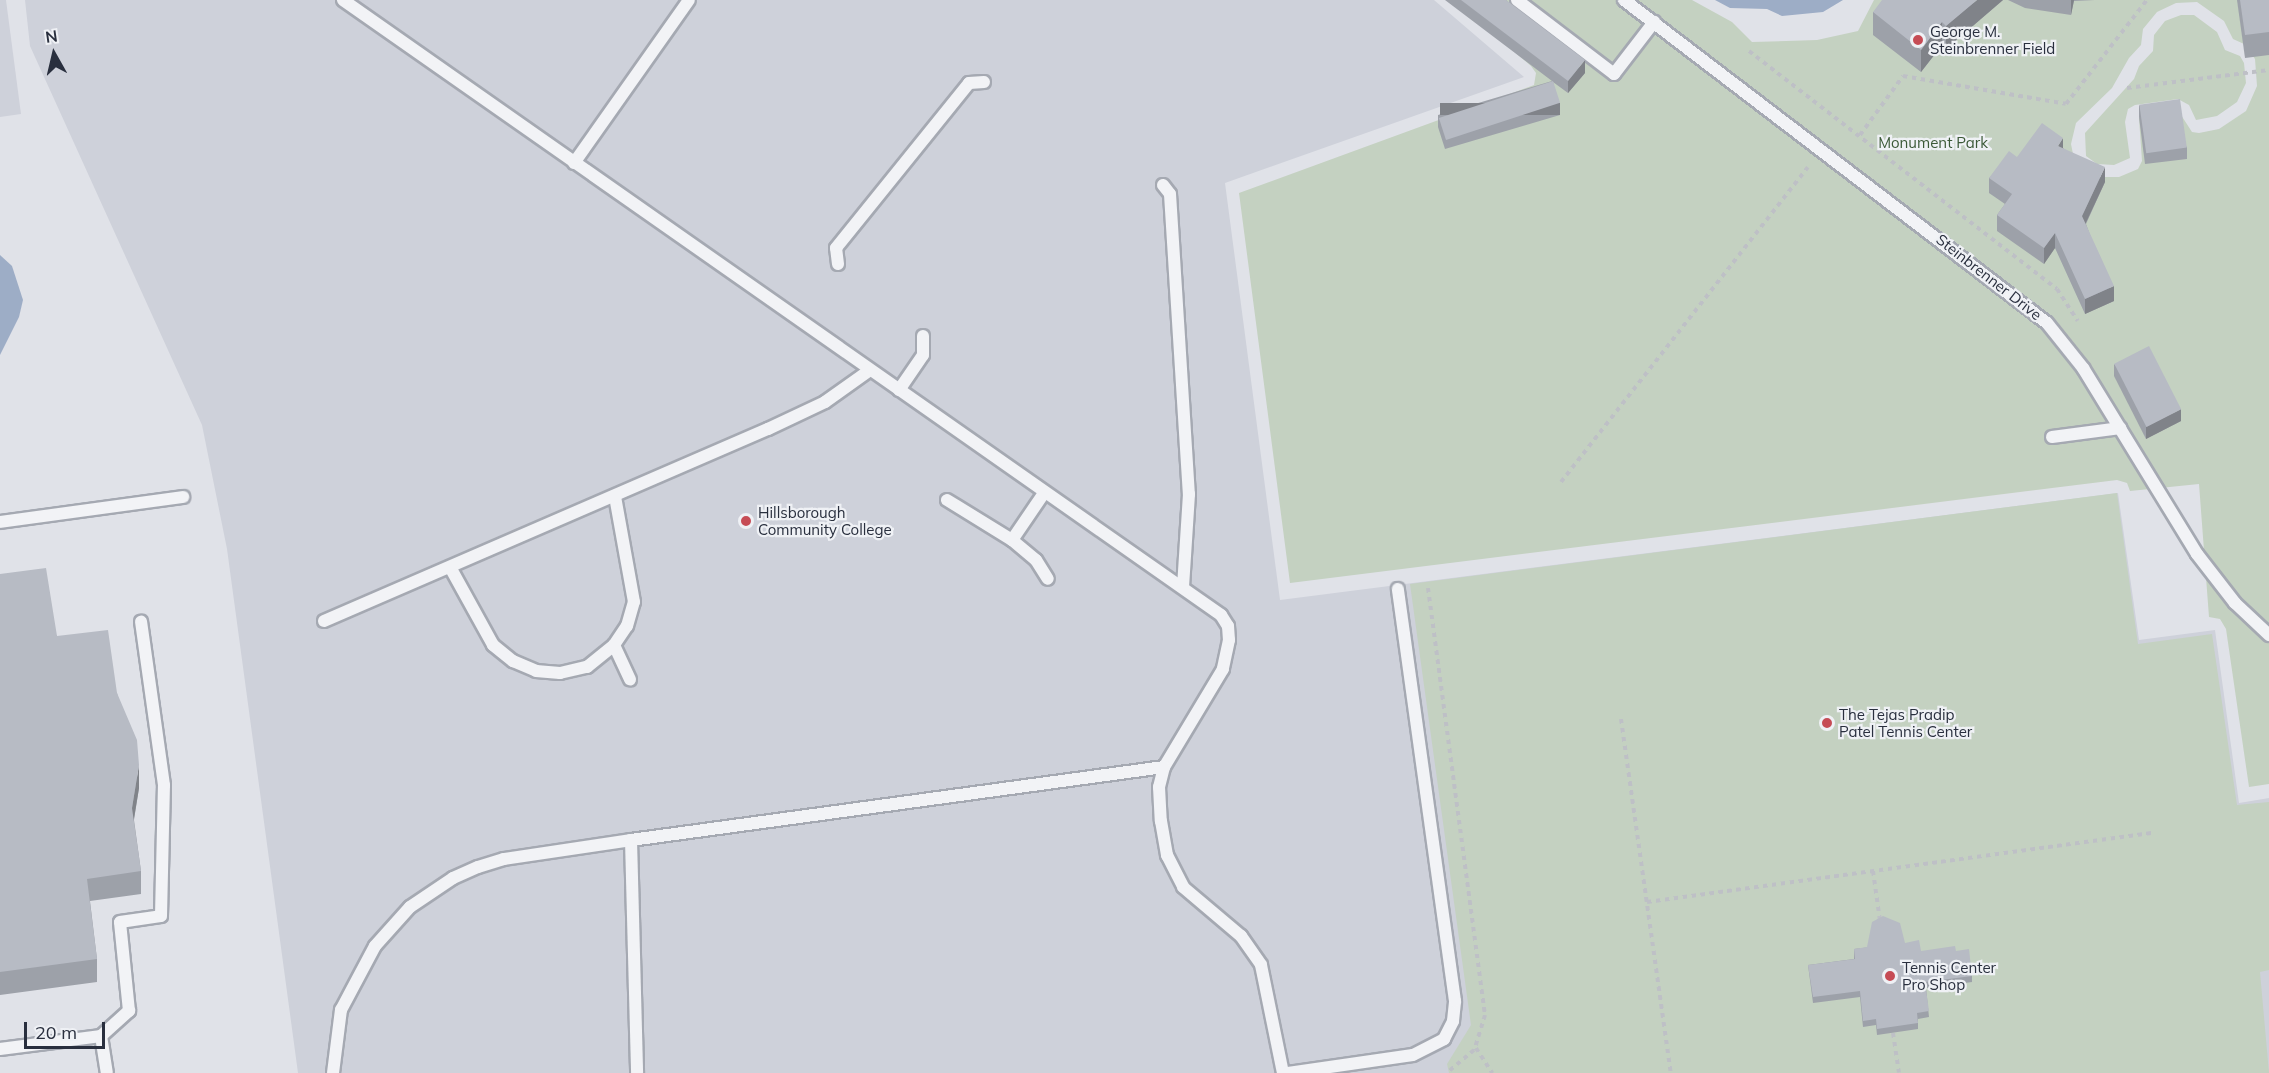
<!DOCTYPE html>
<style>
body{margin:0}
#map{position:relative;width:2269px;height:1073px;overflow:hidden;background:#e0e2e8;font-family:Mulish,sans-serif}
div>[style]{position:absolute}
.built>*{inset:0;background:#ced1da}
.green>*{inset:0;background:#c4d1c1}
.water>*{inset:0;background:#9dadc6}
.path>*{height:4px;margin-top:-2px;transform-origin:0;background:repeating-linear-gradient(90deg,#bec0c6 0 4.5px,transparent 0 9px)}
.roads{filter:drop-shadow(2px 0 #a5a9b2) drop-shadow(-2px 0 #a5a9b2) drop-shadow(0 2px #a5a9b2) drop-shadow(0 -2px #a5a9b2)}
.service>*{height:12px;margin:-6px;padding:0 6px;transform-origin:6px;border-radius:6px;background:#f2f3f6}
.wall>*{inset:0;background:#9da1a9}
.shaded-wall>*{inset:0;background:#808389;transform-origin:0 0}
.building>*{inset:0;background:#b7bbc4;transform-origin:0 0}
.dots>*{width:16px;height:16px;translate:-50% -50%;box-sizing:border-box;border:3px solid #eff1f5;border-radius:50%}
span{translate:-50% -50%;white-space:nowrap;text-align:center;line-height:1.15;-webkit-text-stroke:4.5px #eff1f5;paint-order:stroke}
.poi-label{font-size:15px;color:#292f3e}
.left{translate:0 -50%;text-align:left}
.park-label{font-size:15px;color:#3b5937}
.street-label{font-size:15px;color:#292f3e}
.north{position:absolute;left:24px;top:24px;width:60px;height:60px;-webkit-text-stroke:4px #eff1f5;paint-order:stroke;rotate:352deg;font-size:16px;font-weight:700;line-height:24px;text-align:center;color:#292f3e}
.north::after{content:'';display:block;margin:auto;width:21px;height:27px;background:#292f3e;clip-path:polygon(50% 0,100% 100%,50% 72%,0 100%)}
.scale{position:absolute;left:24px;top:1022px;width:81px;height:27px;box-sizing:border-box;border:3px solid #292f3e;border-top:0;padding-left:8px;font-size:18px;line-height:21px;white-space:nowrap;color:#292f3e;-webkit-text-stroke:4px #eff1f5;paint-order:stroke}
</style>
<div id="map">
<div class="built">
<div style="clip-path:polygon(0 0,6px 0,21px 114px,0 117px)"></div>
<div style="clip-path:polygon(25px 0,1434px 0,1524px 77px,1225px 183px,1280px 600px,2118px 493px,2139px 640px,2215px 630px,2239px 803px,2269px 798px,2269px 1073px,298px 1073px,227px 549px,202px 425px,30px 46px)"></div>
</div>
<div class="green">
<div style="clip-path:polygon(evenodd,1453px 0,1692px 0,1732px 22px,1752px 42px,1817px 40px,1858px 31px,1874px 0,2269px 0,2269px 784px,2249px 787px,2226px 629px,2220px 619px,2209px 617px,2199px 484px,2130px 491px,2127px 483px,2117px 480px,1290px 583px,1239px 193px,1534px 85px,1536px 73px,1531px 66px,1453px 0,2197px 2px,2224px 21px,2233px 39px,2244px 44px,2255px 59px,2257px 86px,2246px 111px,2219px 129px,2199px 133px,2192px 132px,2181px 115px,2139px 118px,2142px 161px,2138px 169px,2119px 177px,2094px 177px,2074px 159px,2071px 144px,2076px 123px,2112px 88px,2129px 58px,2141px 45px,2143px 29px,2157px 12px,2176px 3px,2197px 2px)"></div>
<div style="clip-path:polygon(2181px 15px,2194px 15px,2217px 32px,2225px 50px,2240px 56px,2244px 63px,2246px 83px,2237px 102px,2217px 116px,2196px 120px,2189px 105px,2178px 99px,2135px 105px,2128px 109px,2125px 122px,2130px 158px,2114px 165px,2097px 164px,2086px 156px,2085px 133px,2134px 79px,2139px 66px,2153px 51px,2154px 35px,2165px 21px)"></div>
<div style="clip-path:polygon(2117px 493px,2138px 644px,2212px 634px,2237px 805px,2269px 802px,2269px 970px,2260px 972px,2269px 1073px,1449px 1073px,1447px 1064px,1471px 1025px,1410px 584px)"></div>
</div>
<div class="water">
<div style="clip-path:polygon(1715px 0,1843px 0,1823px 12px,1782px 16px,1767px 9px,1730px 8px)"></div>
<div style="clip-path:polygon(0 255px,12px 266px,23px 300px,19px 317px,0 355px)"></div>
</div>
<div class="path">
<div style="left:1749px;top:51px;width:389px;rotate:37.7deg"></div>
<div style="left:2057px;top:289px;width:38px;rotate:57deg"></div>
<div style="left:2127px;top:88px;width:143px;rotate:-7.2deg"></div>
<div style="left:1860px;top:135px;width:73px;rotate:-53.9deg"></div>
<div style="left:1903px;top:76px;width:165px;rotate:9.7deg"></div>
<div style="left:2066px;top:104px;width:132px;rotate:-52.1deg"></div>
<div style="left:1561px;top:482px;width:400px;rotate:-51.9deg"></div>
<div style="left:1428px;top:588px;width:431px;rotate:82.4deg"></div>
<div style="left:1485px;top:1015px;width:37px;rotate:107deg"></div>
<div style="left:1474px;top:1050px;width:35px;rotate:140deg"></div>
<div style="left:1621px;top:719px;width:358px;rotate:82deg"></div>
<div style="left:1873px;top:871px;width:50px;rotate:82deg"></div>
<div style="left:1647px;top:902px;width:509px;rotate:-7.8deg"></div>
<div style="left:1893px;top:1033px;width:40px;rotate:81.5deg"></div>
<div style="left:1476px;top:1048px;width:30px;rotate:57deg"></div>
</div>
<div class="roads">
<div class="service">
<div style="left:343px;top:0;width:1072px;rotate:35.01deg"></div>
<div style="left:1221px;top:615px;width:13px;rotate:58deg"></div>
<div style="left:1228px;top:626px;width:14px;rotate:86deg"></div>
<div style="left:1229px;top:640px;width:30px;rotate:102deg"></div>
<div style="left:1223px;top:669px;width:114px;rotate:121deg"></div>
<div style="left:1164px;top:767px;width:21px;rotate:104deg"></div>
<div style="left:1159px;top:787px;width:34px;rotate:87deg"></div>
<div style="left:1161px;top:821px;width:35px;rotate:80deg"></div>
<div style="left:1167px;top:855px;width:36px;rotate:63deg"></div>
<div style="left:1183px;top:887px;width:76px;rotate:40.2deg"></div>
<div style="left:1241px;top:936px;width:35px;rotate:55deg"></div>
<div style="left:1261px;top:965px;width:110px;rotate:78.5deg"></div>
<div style="left:1517px;top:0;width:122px;rotate:37.3deg"></div>
<div style="left:1614px;top:74px;width:66px;rotate:-52.4deg"></div>
<div style="left:1624px;top:0;width:532px;rotate:37.37deg"></div>
<div style="left:2047px;top:323px;width:58px;rotate:51.3deg"></div>
<div style="left:2083px;top:368px;width:218px;rotate:58.5deg"></div>
<div style="left:2197px;top:554px;width:62px;rotate:52.2deg"></div>
<div style="left:2235px;top:603px;width:47px;rotate:43.3deg"></div>
<div style="left:574px;top:163px;width:199px;rotate:-54.8deg"></div>
<div style="left:1163px;top:185px;width:11px;rotate:52deg"></div>
<div style="left:1170px;top:194px;width:301px;rotate:86.4deg"></div>
<div style="left:1189px;top:494px;width:92px;rotate:93.7deg"></div>
<div style="left:838px;top:264px;width:16px;rotate:-97deg"></div>
<div style="left:836px;top:248px;width:212px;rotate:-51.1deg"></div>
<div style="left:969px;top:83px;width:15px;rotate:-4deg"></div>
<div style="left:899px;top:390px;width:42px;rotate:-55.6deg"></div>
<div style="left:923px;top:355px;width:19px;rotate:-90deg"></div>
<div style="left:2052px;top:437px;width:69px;rotate:-7.5deg"></div>
<div style="left:1044px;top:493px;width:57px;rotate:124.2deg"></div>
<div style="left:1012px;top:540px;width:31px;rotate:40deg"></div>
<div style="left:1036px;top:560px;width:22px;rotate:58deg"></div>
<div style="left:947px;top:500px;width:76px;rotate:31.6deg"></div>
<div style="left:0;top:522px;width:185px;rotate:-7.8deg"></div>
<div style="left:450px;top:567px;width:89px;rotate:61.1deg"></div>
<div style="left:493px;top:645px;width:26px;rotate:39deg"></div>
<div style="left:513px;top:661px;width:25px;rotate:23deg"></div>
<div style="left:536px;top:671px;width:24px;rotate:5deg"></div>
<div style="left:560px;top:673px;width:28px;rotate:-13deg"></div>
<div style="left:587px;top:667px;width:35px;rotate:-39deg"></div>
<div style="left:614px;top:645px;width:23px;rotate:-56deg"></div>
<div style="left:627px;top:626px;width:25px;rotate:-74deg"></div>
<div style="left:634px;top:602px;width:108px;rotate:-100.2deg"></div>
<div style="left:324px;top:621px;width:484px;rotate:-23.4deg"></div>
<div style="left:768px;top:429px;width:63px;rotate:-25.3deg"></div>
<div style="left:825px;top:402px;width:55px;rotate:-35.4deg"></div>
<div style="left:614px;top:645px;width:38px;rotate:65deg"></div>
<div style="left:631px;top:840px;width:233px;rotate:88.5deg"></div>
<div style="left:101px;top:1036px;width:38px;rotate:-42deg"></div>
<div style="left:129px;top:1011px;width:89px;rotate:-95.8deg"></div>
<div style="left:120px;top:922px;width:41px;rotate:-8.3deg"></div>
<div style="left:161px;top:916px;width:131px;rotate:-88.7deg"></div>
<div style="left:164px;top:785px;width:165px;rotate:-98deg"></div>
<div style="left:0;top:1049px;width:102px;rotate:-7.3deg"></div>
<div style="left:101px;top:1036px;width:37px;rotate:81deg"></div>
<div style="left:333px;top:1073px;width:64px;rotate:-82.8deg"></div>
<div style="left:341px;top:1010px;width:72px;rotate:-62deg"></div>
<div style="left:375px;top:946px;width:52px;rotate:-48.1deg"></div>
<div style="left:410px;top:907px;width:52px;rotate:-34deg"></div>
<div style="left:453px;top:878px;width:27px;rotate:-24deg"></div>
<div style="left:478px;top:867px;width:27px;rotate:-17deg"></div>
<div style="left:504px;top:859px;width:128px;rotate:-8.5deg"></div>
<div style="left:631px;top:840px;width:538px;rotate:-7.8deg"></div>
<div style="left:1288px;top:1073px;width:126px;rotate:-8.2deg"></div>
<div style="left:1413px;top:1055px;width:35px;rotate:-27deg"></div>
<div style="left:1444px;top:1039px;width:20px;rotate:-63deg"></div>
<div style="left:1453px;top:1021px;width:20px;rotate:-84deg"></div>
<div style="left:1455px;top:1001px;width:416px;rotate:-97.9deg"></div>
</div>
</div>
<div class="wall">
<div style="clip-path:polygon(1445px 0,1506px 0,1585px 73px,1568px 93px,1553px 82px,1560px 115px,1445px 149px,1438px 127px,1438px 115px,1552px 81px)"></div>
<div style="clip-path:polygon(2003px 0,1946px 49px,1942px 45px,1921px 72px,1873px 35px,1873px 12px)"></div>
<div style="clip-path:polygon(2008px 0,2095px 0,2074px 1px,2071px 15px,2025px 8px)"></div>
<div style="clip-path:polygon(2237px 0,2269px 0,2269px 55px,2245px 58px)"></div>
<div style="clip-path:polygon(2139px 105px,2187px 147px,2187px 159px,2145px 164px,2139px 117px)"></div>
<div style="clip-path:polygon(2063px 148px,2105px 182px,2086px 224px,2114px 301px,2085px 314px,2055px 248px,2044px 264px,1997px 231px,1997px 215px,2005px 204px,1989px 193px,1989px 178px,2017px 157px)"></div>
<div style="clip-path:polygon(2114px 364px,2181px 421px,2146px 439px,2114px 376px)"></div>
<div style="clip-path:polygon(0 574px,57px 636px,117px 693px,139px 788px,134px 820px,141px 871px,141px 894px,90px 901px,97px 959px,97px 982px,0 995px)"></div>
<div style="clip-path:polygon(1905px 943px,1921px 951px,1956px 951px,1972px 976px,1972px 982px,1926px 988px,1929px 1017px,1918px 1019px,1918px 1029px,1877px 1035px,1876px 1025px,1863px 1027px,1860px 997px,1813px 1003px,1808px 965px,1854px 959px,1854px 949px)"></div>
</div>
<div class="shaded-wall">
<div style="clip-path:polygon(1977px 0,2003px 0,1946px 49px,1946px 26px)"></div>
<div style="clip-path:polygon(2071px 0,2074px 0,2071px 15px)"></div>
<div style="clip-path:polygon(1942px 22px,1942px 45px,1921px 72px,1921px 50px)"></div>
<div style="clip-path:polygon(1585px 60px,1585px 73px,1568px 93px,1568px 81px)"></div>
<div style="left:1560px;top:103px;width:12px;height:120px;rotate:90deg"></div>
<div style="clip-path:polygon(2063px 138px,2063px 153px,2058px 146px)"></div>
<div style="clip-path:polygon(2105px 167px,2105px 182px,2082px 231px,2082px 216px)"></div>
<div style="clip-path:polygon(2055px 233px,2055px 248px,2044px 264px,2044px 248px)"></div>
<div style="clip-path:polygon(2114px 286px,2114px 301px,2085px 314px,2085px 299px)"></div>
<div style="clip-path:polygon(2181px 409px,2181px 421px,2146px 439px,2146px 427px)"></div>
<div style="clip-path:polygon(139px 765px,139px 788px,132px 830px,132px 808px)"></div>
</div>
<div class="building">
<div style="clip-path:polygon(1461px 0,1506px 0,1585px 60px,1568px 81px)"></div>
<div style="clip-path:polygon(1882px 0,1977px 0,1946px 26px,1942px 22px,1921px 50px,1873px 12px)"></div>
<div style="clip-path:polygon(2240px 0,2269px 0,2269px 32px,2245px 35px)"></div>
<div style="left:1553px;top:81px;width:23px;height:120px;rotate:72deg"></div>
<div style="left:2180px;top:99px;width:49px;height:41px;rotate:82deg"></div>
<div style="clip-path:polygon(2042px 123px,2063px 138px,2058px 146px,2105px 167px,2082px 216px,2114px 286px,2085px 299px,2055px 233px,2044px 248px,1997px 215px,2012px 194px,1989px 178px,2009px 151px,2017px 157px)"></div>
<div style="left:2149px;top:346px;width:71px;height:39px;rotate:63deg"></div>
<div style="clip-path:polygon(46px 568px,57px 636px,108px 630px,117px 693px,137px 740px,139px 765px,132px 808px,141px 871px,87px 879px,97px 959px,0 972px,0 574px)"></div>
<div style="clip-path:polygon(1883px 916px,1900px 923px,1905px 943px,1919px 940px,1921px 951px,1955px 946px,1956px 951px,1969px 949px,1972px 976px,1925px 982px,1929px 1011px,1917px 1013px,1918px 1023px,1877px 1029px,1876px 1019px,1863px 1021px,1860px 991px,1813px 997px,1808px 965px,1855px 959px,1854px 949px,1867px 947px,1872px 922px)"></div>
</div>
<div class="dots">
<div style="left:1918px;top:40px;background:#c64c55"></div>
<div style="left:746px;top:521px;background:#c64c55"></div>
<div style="left:1827px;top:723px;background:#c64c55"></div>
<div style="left:1890px;top:976px;background:#c64c55"></div>
</div>
<div class="poi-label">
<span class="left" style="left:1930px;top:40px">George M.<br>Steinbrenner Field</span>
<span class="left" style="left:758px;top:521px">Hillsborough<br>Community College</span>
<span class="left" style="left:1839px;top:723px">The Tejas Pradip<br>Patel Tennis Center</span>
<span class="left" style="left:1902px;top:976px">Tennis Center<br>Pro Shop</span>
</div>
<div class="park-label">
<span style="left:1933px;top:143px">Monument Park</span>
</div>
<div class="street-label">
<span style="left:1989px;top:277px;rotate:38deg">Steinbrenner Drive</span>
</div>
<div class="north">N</div>
<div class="scale">20 m</div>
</div>
